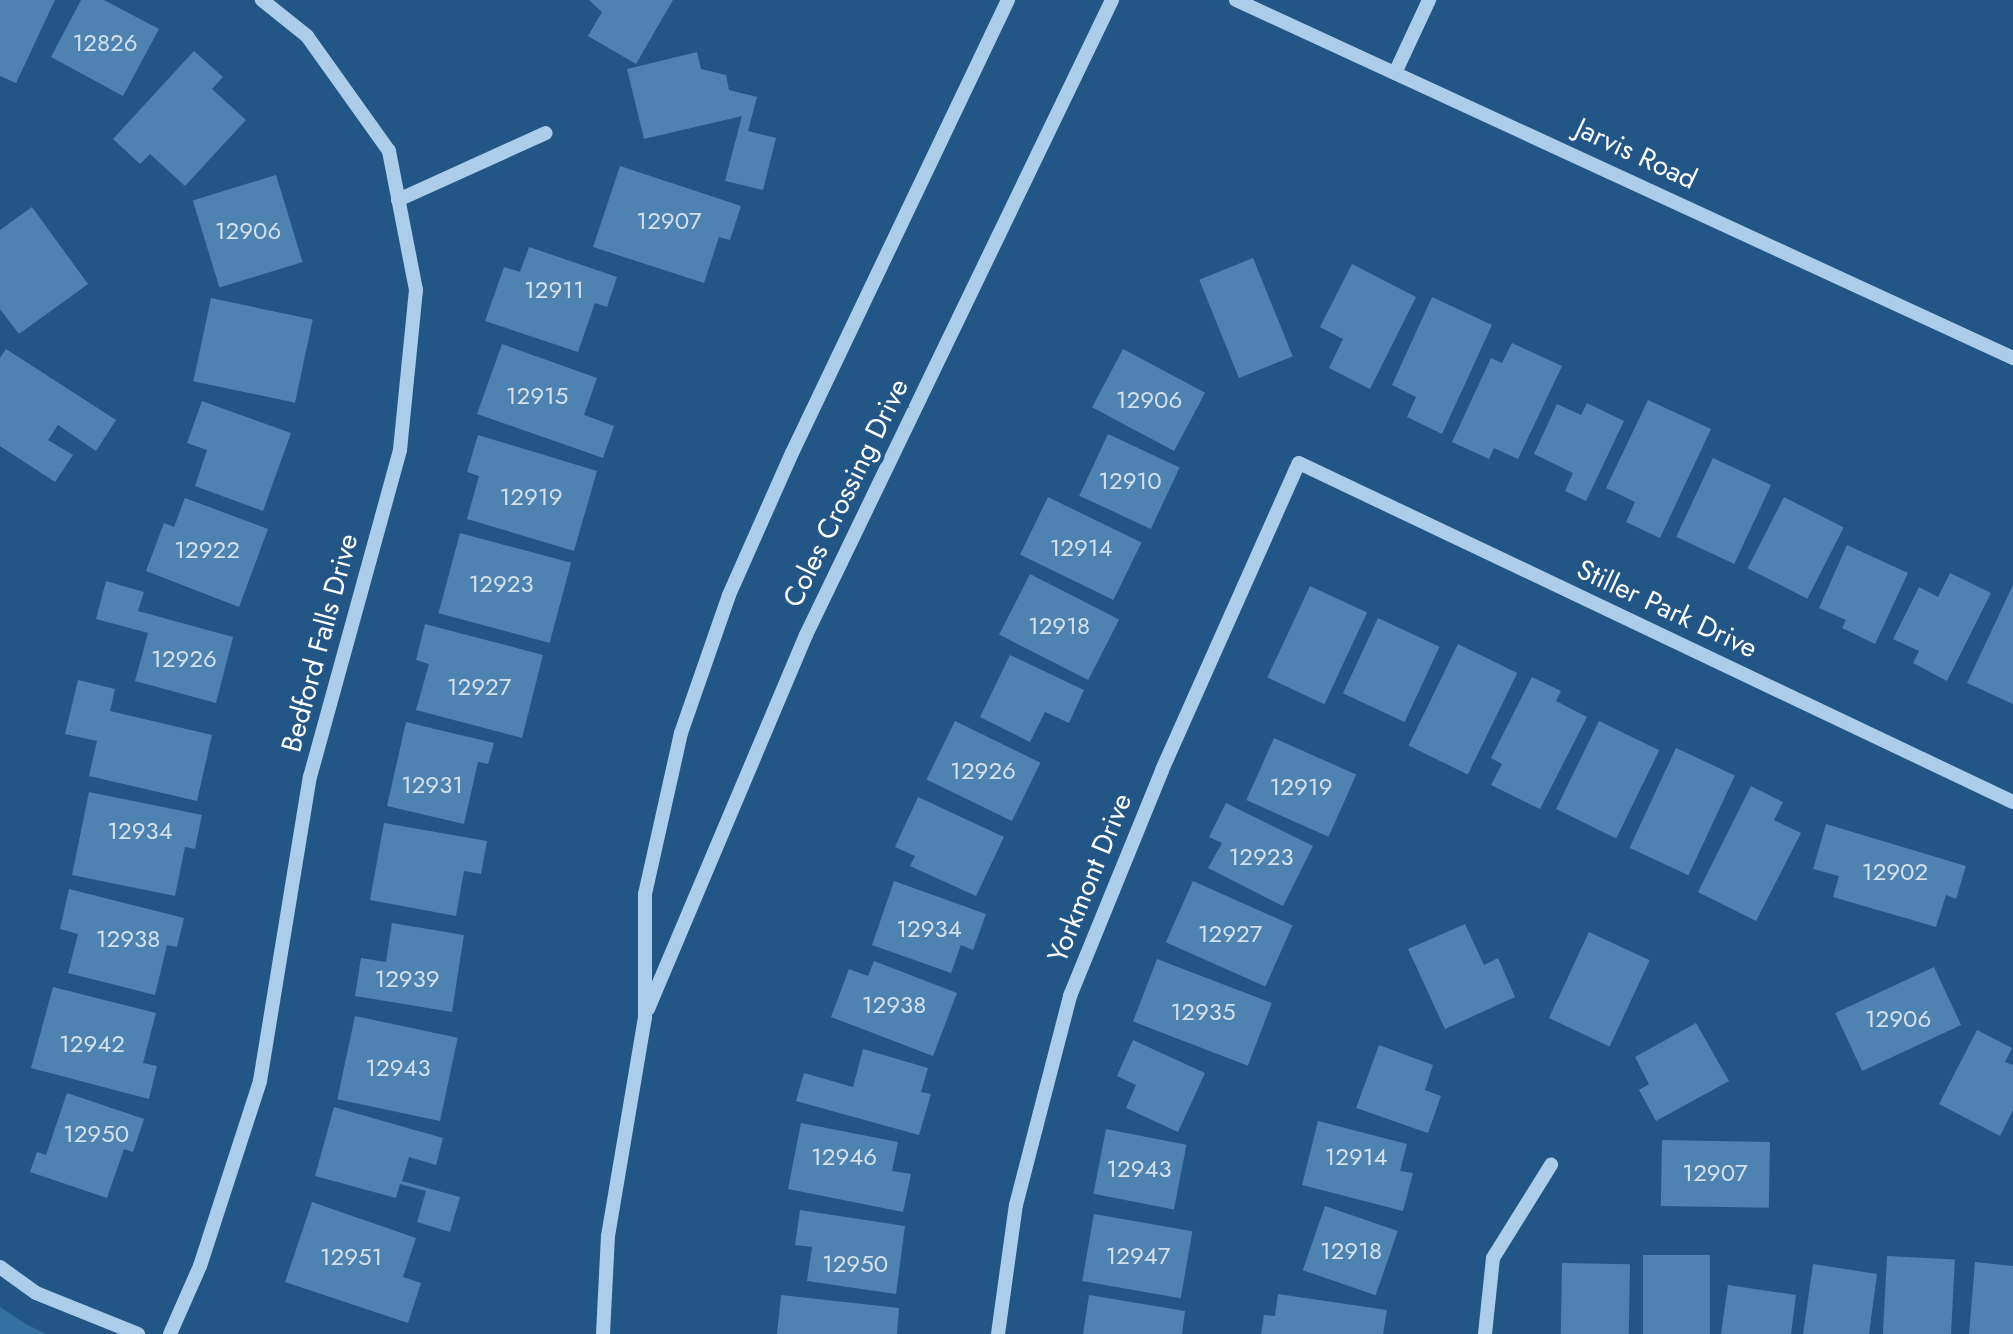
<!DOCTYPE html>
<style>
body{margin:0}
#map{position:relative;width:2013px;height:1334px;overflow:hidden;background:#225686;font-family:Jost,sans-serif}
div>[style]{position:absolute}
.green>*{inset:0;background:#3570a3}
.building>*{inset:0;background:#4e82b0;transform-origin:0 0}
.minor>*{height:14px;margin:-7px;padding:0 7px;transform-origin:7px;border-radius:7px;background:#abcde9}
span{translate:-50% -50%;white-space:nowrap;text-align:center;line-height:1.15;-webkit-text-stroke:8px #225686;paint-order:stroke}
.number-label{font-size:24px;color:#d3e0eb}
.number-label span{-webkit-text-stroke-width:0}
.street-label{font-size:28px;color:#fff}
</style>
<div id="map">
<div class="green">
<div style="clip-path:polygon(0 1307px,24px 1323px,46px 1334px,0 1334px)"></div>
</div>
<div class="building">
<div style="clip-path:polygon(0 0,55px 0,16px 83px,0 76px)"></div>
<div style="clip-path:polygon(81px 0,104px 0,159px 29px,123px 96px,51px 57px)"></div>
<div style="clip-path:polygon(589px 0,673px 0,636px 64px,588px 36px,602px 12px)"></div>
<div style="clip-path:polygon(194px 51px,223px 77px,212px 89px,246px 120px,185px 186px,150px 154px,140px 164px,113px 139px)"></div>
<div style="clip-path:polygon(697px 52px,701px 69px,726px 75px,729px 90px,757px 97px,748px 131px,776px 138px,763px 190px,725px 181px,742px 116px,644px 139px,627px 69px)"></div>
<div style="clip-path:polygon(620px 166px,741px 206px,730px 240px,719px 237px,704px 283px,593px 247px)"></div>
<div style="left:276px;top:175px;width:91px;height:87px;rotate:73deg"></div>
<div style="clip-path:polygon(32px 207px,88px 284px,19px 334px,0 309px,0 230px)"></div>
<div style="clip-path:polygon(529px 247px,617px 277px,607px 307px,595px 303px,578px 352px,485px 321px,504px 267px,520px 272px)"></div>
<div style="left:1253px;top:258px;width:106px;height:58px;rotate:68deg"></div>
<div style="clip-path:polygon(1352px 264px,1416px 297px,1370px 389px,1329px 368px,1343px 339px,1320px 327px)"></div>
<div style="clip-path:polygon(1432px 297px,1492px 325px,1442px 434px,1407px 417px,1416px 397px,1392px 385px)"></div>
<div style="left:211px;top:298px;width:104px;height:85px;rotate:12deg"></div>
<div style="clip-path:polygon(1512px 343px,1562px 366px,1518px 459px,1494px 448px,1489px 459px,1452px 442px,1491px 358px,1502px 363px)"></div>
<div style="clip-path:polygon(502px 344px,597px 378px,584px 415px,614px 426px,603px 458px,477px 414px)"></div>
<div style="clip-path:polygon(6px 349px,116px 420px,96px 451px,58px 425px,48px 440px,73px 455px,55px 482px,0 446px,0 358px)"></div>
<div style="left:1123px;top:349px;width:93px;height:66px;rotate:28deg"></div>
<div style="clip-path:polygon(1648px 400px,1711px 429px,1660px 538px,1626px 522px,1635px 502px,1606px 488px)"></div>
<div style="clip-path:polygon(202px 401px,291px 433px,263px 511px,195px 486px,207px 450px,187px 443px)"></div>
<div style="clip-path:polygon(1587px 403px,1624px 421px,1586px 501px,1565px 491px,1573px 473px,1534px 454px,1557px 404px,1581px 415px)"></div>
<div style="left:1108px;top:434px;width:79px;height:68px;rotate:25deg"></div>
<div style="clip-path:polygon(478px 435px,597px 471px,574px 551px,467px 519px,479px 476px,467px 472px)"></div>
<div style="left:1713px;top:458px;width:64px;height:87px;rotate:25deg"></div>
<div style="left:1048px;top:497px;width:104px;height:64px;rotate:26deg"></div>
<div style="left:1784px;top:497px;width:67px;height:80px;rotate:27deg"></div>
<div style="clip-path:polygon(185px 498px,268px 529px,239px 607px,146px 571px,164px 523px,174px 527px)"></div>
<div style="left:460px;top:533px;width:115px;height:83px;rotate:15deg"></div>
<div style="clip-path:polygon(1847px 545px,1908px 573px,1875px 644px,1842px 628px,1846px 620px,1819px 608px)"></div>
<div style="clip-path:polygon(1950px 573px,1991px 593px,1947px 681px,1913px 663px,1919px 651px,1893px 639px,1919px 587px,1938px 597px)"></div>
<div style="left:1030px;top:574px;width:100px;height:68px;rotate:27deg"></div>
<div style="clip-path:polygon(106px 581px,144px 592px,138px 611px,233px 637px,216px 703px,135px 681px,148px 633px,96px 619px)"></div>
<div style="clip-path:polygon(2013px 585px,2013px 704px,1967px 683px)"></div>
<div style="left:1310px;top:586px;width:63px;height:101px;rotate:25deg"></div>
<div style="left:1378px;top:618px;width:68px;height:83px;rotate:25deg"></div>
<div style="clip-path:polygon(425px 624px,543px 655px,522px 738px,416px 710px,429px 664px,416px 660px)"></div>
<div style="left:1458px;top:644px;width:66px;height:113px;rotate:26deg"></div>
<div style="clip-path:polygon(1010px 655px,1084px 690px,1069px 723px,1045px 712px,1030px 742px,980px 717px)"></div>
<div style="clip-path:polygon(1532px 677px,1561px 691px,1556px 701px,1587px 717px,1540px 809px,1491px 785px,1502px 764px,1491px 758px)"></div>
<div style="clip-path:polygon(78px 680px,115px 689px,110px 711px,212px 735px,197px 801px,89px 776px,97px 741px,65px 734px)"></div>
<div style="left:955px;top:721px;width:95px;height:65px;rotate:26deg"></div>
<div style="left:1599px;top:721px;width:67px;height:98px;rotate:26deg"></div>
<div style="clip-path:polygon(406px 722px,494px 743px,488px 764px,478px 762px,464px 824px,387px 806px)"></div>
<div style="left:1274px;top:738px;width:90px;height:68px;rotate:24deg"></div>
<div style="left:1676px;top:748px;width:65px;height:110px;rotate:25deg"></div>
<div style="clip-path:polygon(1751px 786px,1783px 802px,1774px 820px,1801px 833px,1756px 921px,1698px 892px)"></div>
<div style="clip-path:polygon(89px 792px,202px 815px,195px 849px,185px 847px,175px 896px,72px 875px)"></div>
<div style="clip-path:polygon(918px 797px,1004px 837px,976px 896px,910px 866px,915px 856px,895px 847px)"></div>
<div style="clip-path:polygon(1226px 803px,1313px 846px,1283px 906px,1208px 868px,1222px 843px,1209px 837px)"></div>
<div style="clip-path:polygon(384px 823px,487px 841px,481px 874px,464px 871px,456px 916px,370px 900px)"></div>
<div style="clip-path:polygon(1826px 824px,1966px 866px,1956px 899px,1946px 895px,1936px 927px,1833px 897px,1839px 876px,1813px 869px)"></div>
<div style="clip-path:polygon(894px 881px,986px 914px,973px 950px,961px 945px,951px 973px,872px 945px)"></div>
<div style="left:1193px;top:881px;width:109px;height:67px;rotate:24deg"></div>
<div style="clip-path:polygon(69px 889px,184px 918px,177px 947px,167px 945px,155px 995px,68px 973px,78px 934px,60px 929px)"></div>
<div style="clip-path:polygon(392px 923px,464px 935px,452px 1012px,355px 996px,361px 958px,386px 962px)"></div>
<div style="clip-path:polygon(1465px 924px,1484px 965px,1498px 958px,1515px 997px,1445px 1029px,1408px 949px)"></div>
<div style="left:1589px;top:932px;width:67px;height:95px;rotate:25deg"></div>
<div style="left:1157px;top:959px;width:123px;height:67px;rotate:21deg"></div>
<div style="clip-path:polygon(874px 961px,957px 993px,933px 1056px,831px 1017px,849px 969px,868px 976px)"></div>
<div style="left:1934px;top:967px;width:64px;height:109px;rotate:65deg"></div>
<div style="clip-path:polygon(53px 987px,156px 1013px,143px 1063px,157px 1066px,149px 1099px,31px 1068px)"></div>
<div style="left:355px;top:1016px;width:105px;height:85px;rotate:12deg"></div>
<div style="clip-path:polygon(1696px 1023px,1729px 1081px,1656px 1121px,1639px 1090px,1649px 1084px,1635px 1057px)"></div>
<div style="clip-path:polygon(1977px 1030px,2012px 1048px,2005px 1062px,2013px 1065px,2013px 1110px,2000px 1136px,1939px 1104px)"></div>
<div style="clip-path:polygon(1133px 1040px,1205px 1073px,1178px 1132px,1126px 1108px,1136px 1085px,1117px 1076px)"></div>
<div style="clip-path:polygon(1379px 1045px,1433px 1065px,1425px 1090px,1441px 1096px,1428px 1133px,1356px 1108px)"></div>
<div style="clip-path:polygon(863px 1049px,928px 1068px,921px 1092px,931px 1094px,919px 1135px,796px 1101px,804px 1073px,853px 1087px)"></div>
<div style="clip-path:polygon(67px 1093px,144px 1119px,133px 1152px,124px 1149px,107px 1198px,30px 1172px,37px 1152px,46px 1155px)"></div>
<div style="clip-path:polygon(334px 1107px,443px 1138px,436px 1165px,409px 1157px,402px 1181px,460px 1197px,450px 1232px,417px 1222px,426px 1191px,400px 1184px,396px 1198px,315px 1176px)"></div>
<div style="clip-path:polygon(1318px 1121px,1407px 1144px,1400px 1171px,1413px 1173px,1403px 1211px,1302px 1185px)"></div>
<div style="clip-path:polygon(801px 1123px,898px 1142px,892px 1171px,911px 1174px,903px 1212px,788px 1189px)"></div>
<div style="left:1106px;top:1129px;width:82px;height:66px;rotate:11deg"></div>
<div style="left:1662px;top:1140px;width:108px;height:66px;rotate:1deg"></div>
<div style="clip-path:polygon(312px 1202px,416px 1238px,403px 1277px,421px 1283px,408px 1323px,285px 1282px)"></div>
<div style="left:1325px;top:1206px;width:77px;height:68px;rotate:19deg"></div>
<div style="clip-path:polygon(800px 1210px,905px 1226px,896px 1294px,807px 1281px,812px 1247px,795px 1245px)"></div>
<div style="left:1094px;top:1214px;width:100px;height:68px;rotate:10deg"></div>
<div style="left:1643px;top:1255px;width:67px;height:79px"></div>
<div style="left:1887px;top:1256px;width:68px;height:78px;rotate:3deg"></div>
<div style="clip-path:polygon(1975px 1262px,2013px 1266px,2013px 1334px,1969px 1334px)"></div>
<div style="left:1562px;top:1263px;width:68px;height:71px;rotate:1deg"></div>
<div style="clip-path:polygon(1813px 1264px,1877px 1274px,1869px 1334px,1803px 1334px)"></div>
<div style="clip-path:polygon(1728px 1285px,1796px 1295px,1791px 1334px,1721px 1334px)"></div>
<div style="clip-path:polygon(1278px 1294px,1387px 1310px,1383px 1334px,1261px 1334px,1264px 1315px,1275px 1316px)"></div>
<div style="clip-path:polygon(781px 1295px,899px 1308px,897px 1334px,777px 1334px)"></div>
<div style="clip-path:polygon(1089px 1295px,1185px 1311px,1182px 1334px,1083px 1334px)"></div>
</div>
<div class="minor">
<div style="left:1236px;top:0;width:856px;rotate:24.74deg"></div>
<div style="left:1395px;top:73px;width:81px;rotate:-65deg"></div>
<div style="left:398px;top:200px;width:162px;rotate:-24.4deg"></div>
<div style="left:648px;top:1009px;width:406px;rotate:-67.1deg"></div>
<div style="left:806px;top:635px;width:705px;rotate:-64.27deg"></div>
<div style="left:0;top:1267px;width:44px;rotate:35.8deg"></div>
<div style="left:36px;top:1293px;width:110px;rotate:21.9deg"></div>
<div style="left:170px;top:1334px;width:74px;rotate:-66.2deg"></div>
<div style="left:200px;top:1266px;width:194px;rotate:-72deg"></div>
<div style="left:260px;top:1081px;width:308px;rotate:-80.7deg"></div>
<div style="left:310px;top:777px;width:339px;rotate:-74.6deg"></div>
<div style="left:400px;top:450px;width:161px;rotate:-84.3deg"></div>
<div style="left:416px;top:290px;width:142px;rotate:-101deg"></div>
<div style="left:389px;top:151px;width:141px;rotate:-125.5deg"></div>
<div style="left:307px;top:36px;width:58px;rotate:-141.3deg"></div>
<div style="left:603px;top:1334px;width:98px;rotate:-87.1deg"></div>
<div style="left:608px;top:1236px;width:222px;rotate:-80.4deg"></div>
<div style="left:645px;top:1017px;width:123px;rotate:-90deg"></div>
<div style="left:645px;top:894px;width:165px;rotate:-77.4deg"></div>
<div style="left:681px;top:733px;width:146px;rotate:-70.8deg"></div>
<div style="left:729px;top:595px;width:155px;rotate:-66.1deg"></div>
<div style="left:792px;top:453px;width:502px;rotate:-64.51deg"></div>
<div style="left:998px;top:1334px;width:130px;rotate:-82.1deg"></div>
<div style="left:1016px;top:1205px;width:216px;rotate:-75.5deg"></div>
<div style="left:1070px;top:996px;width:244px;rotate:-67.8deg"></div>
<div style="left:1162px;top:770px;width:336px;rotate:-66deg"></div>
<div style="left:1299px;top:463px;width:790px;rotate:25.4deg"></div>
<div style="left:1485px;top:1334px;width:76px;rotate:-84deg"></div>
<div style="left:1493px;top:1258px;width:110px;rotate:-58.1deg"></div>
</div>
<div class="number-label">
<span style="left:105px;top:43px">12826</span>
<span style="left:669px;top:221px">12907</span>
<span style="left:248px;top:231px">12906</span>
<span style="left:554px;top:290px">12911</span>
<span style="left:537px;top:396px">12915</span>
<span style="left:1149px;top:400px">12906</span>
<span style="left:1130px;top:481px">12910</span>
<span style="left:531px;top:497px">12919</span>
<span style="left:1081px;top:548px">12914</span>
<span style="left:207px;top:550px">12922</span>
<span style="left:501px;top:584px">12923</span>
<span style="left:1059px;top:626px">12918</span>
<span style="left:184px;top:659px">12926</span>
<span style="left:479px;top:687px">12927</span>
<span style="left:983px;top:771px">12926</span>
<span style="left:432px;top:785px">12931</span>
<span style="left:1301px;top:787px">12919</span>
<span style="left:140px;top:831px">12934</span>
<span style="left:1261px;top:857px">12923</span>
<span style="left:1895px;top:872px">12902</span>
<span style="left:929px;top:929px">12934</span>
<span style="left:1230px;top:934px">12927</span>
<span style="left:128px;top:939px">12938</span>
<span style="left:407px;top:979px">12939</span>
<span style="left:894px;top:1005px">12938</span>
<span style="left:1203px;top:1012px">12935</span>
<span style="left:1898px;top:1019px">12906</span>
<span style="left:92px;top:1044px">12942</span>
<span style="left:398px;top:1068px">12943</span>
<span style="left:96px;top:1134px">12950</span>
<span style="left:844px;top:1157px">12946</span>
<span style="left:1356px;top:1157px">12914</span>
<span style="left:1139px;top:1169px">12943</span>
<span style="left:1715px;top:1173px">12907</span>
<span style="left:1351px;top:1251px">12918</span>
<span style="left:1138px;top:1256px">12947</span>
<span style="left:351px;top:1257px">12951</span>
<span style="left:855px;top:1264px">12950</span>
</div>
<div class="street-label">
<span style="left:1636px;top:154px;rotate:25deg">Jarvis Road</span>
<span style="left:846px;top:493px;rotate:-64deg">Coles Crossing Drive</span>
<span style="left:1667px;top:609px;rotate:25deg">Stiller Park Drive</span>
<span style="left:320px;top:643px;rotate:-75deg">Bedford Falls Drive</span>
<span style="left:1090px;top:878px;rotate:-68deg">Yorkmont Drive</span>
</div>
</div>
